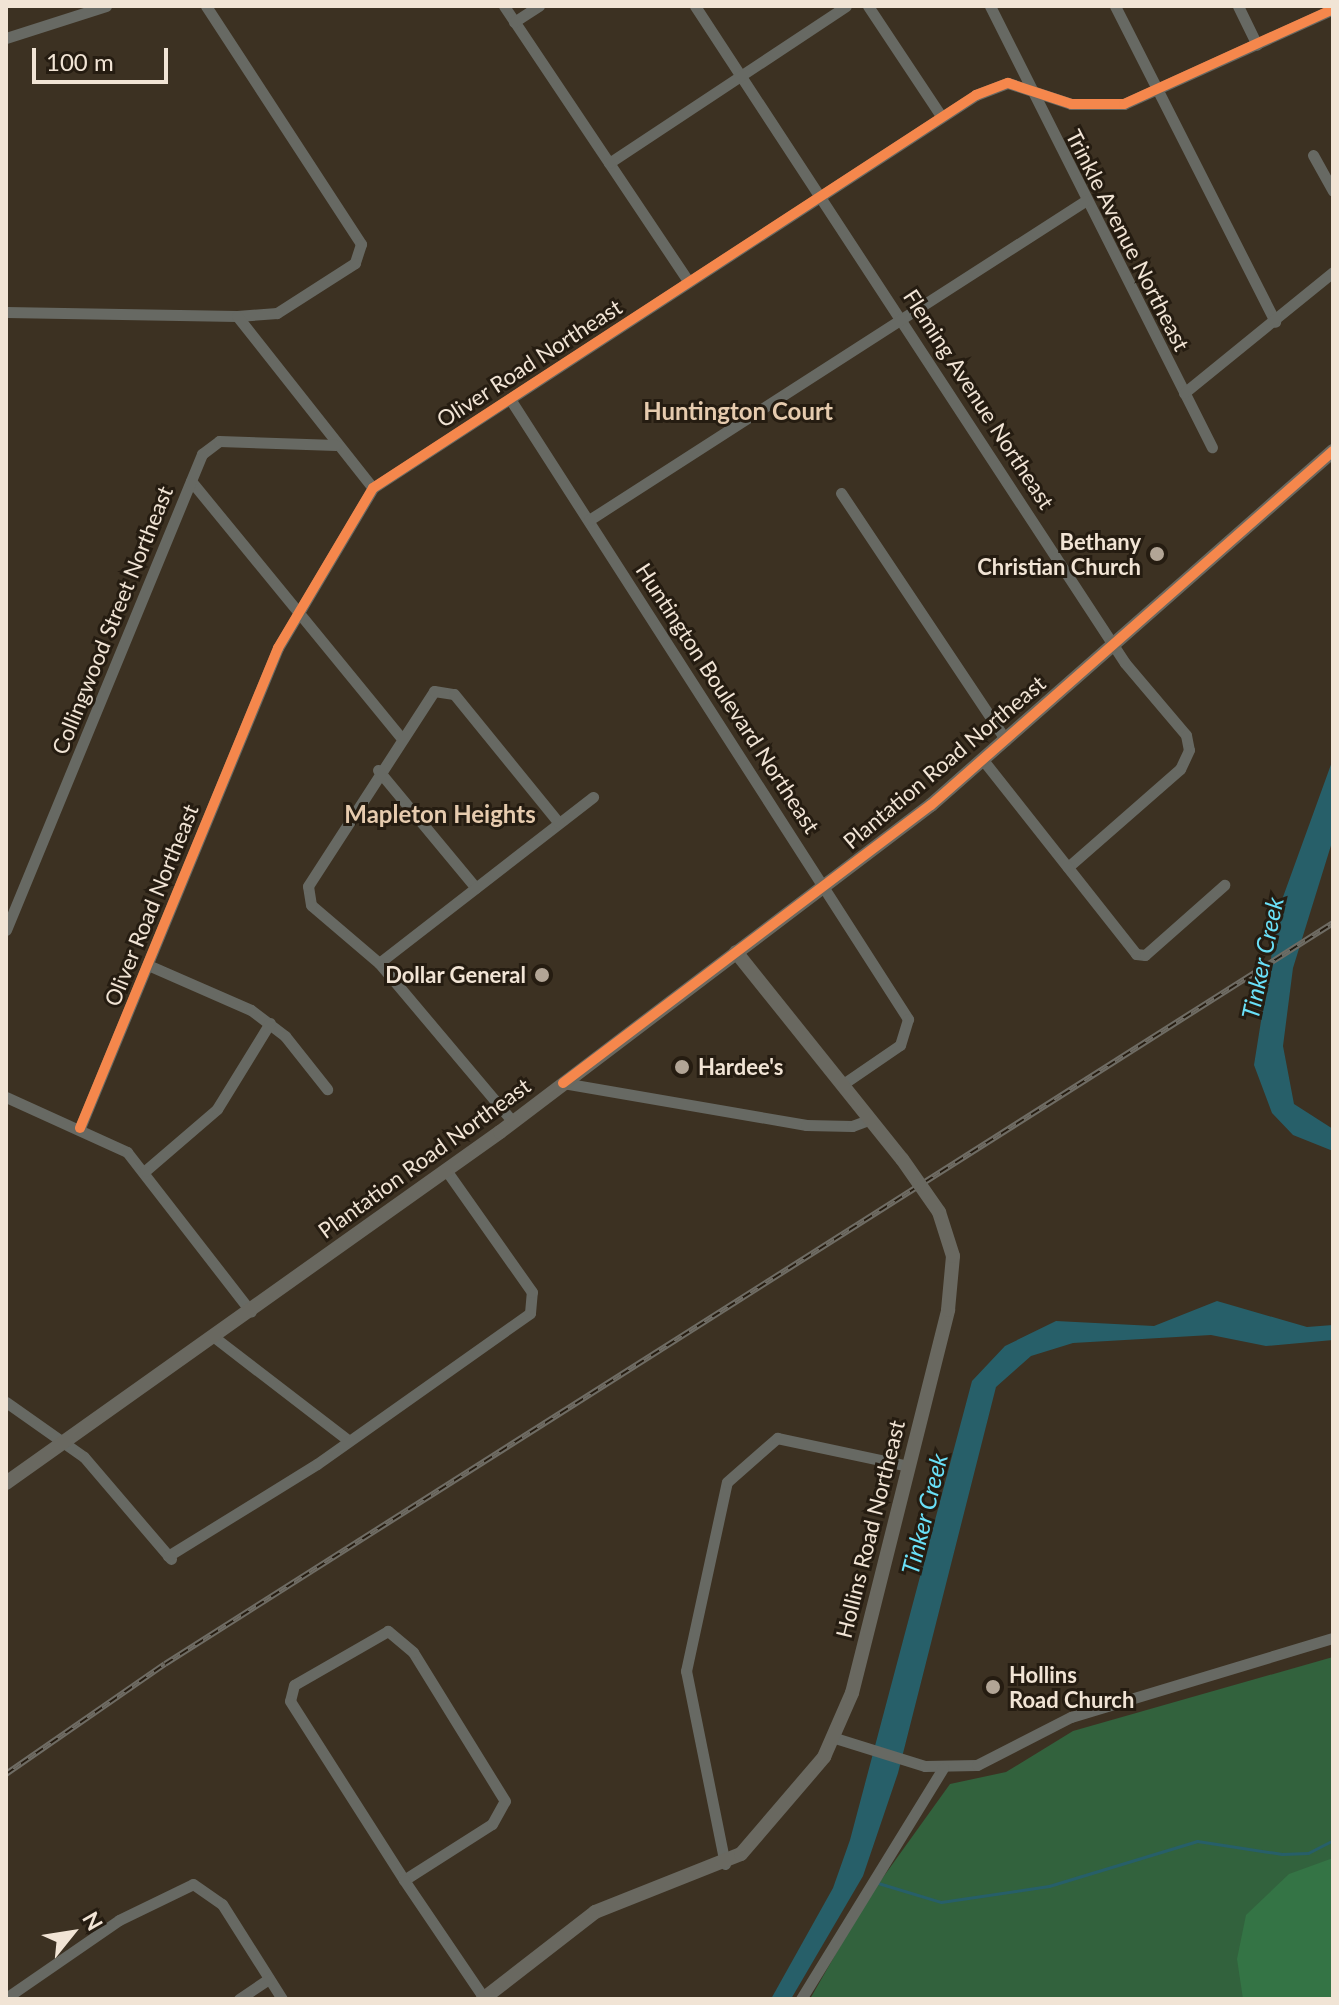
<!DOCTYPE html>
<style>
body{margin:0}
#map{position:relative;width:1339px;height:2005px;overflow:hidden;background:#3c3122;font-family:Lato,sans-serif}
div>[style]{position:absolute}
.green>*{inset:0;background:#32623d}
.forest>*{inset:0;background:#347445}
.water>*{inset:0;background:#275f69}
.stream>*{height:3px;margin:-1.5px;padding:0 1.5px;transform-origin:1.5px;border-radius:1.5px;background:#275f69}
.minor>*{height:11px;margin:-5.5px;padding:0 5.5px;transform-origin:5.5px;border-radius:5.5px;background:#676963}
.major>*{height:14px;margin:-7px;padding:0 7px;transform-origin:7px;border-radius:7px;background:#696860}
.rail>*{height:6px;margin-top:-3px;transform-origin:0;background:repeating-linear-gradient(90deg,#251c11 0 9px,#6f6c64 0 18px);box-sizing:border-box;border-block:2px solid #6f6c64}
.major-bridge>*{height:14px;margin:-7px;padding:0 7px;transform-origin:7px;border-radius:7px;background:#696860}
.cycleway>*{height:10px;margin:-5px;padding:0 5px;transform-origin:5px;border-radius:5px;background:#f5874c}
.dots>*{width:22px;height:22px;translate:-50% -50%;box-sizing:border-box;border:4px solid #251c11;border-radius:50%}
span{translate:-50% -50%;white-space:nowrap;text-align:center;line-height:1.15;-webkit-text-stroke:6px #251c11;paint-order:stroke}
.street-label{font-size:22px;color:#f1e4d5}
.poi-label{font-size:22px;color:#f1e4d5;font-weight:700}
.right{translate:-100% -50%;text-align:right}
.left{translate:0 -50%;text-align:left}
.neighbourhood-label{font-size:24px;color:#e6cbae;font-weight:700}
.water-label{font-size:24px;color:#6ae1f9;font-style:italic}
.frame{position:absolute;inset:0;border:8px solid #f1e4d5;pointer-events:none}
.north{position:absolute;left:32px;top:1893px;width:80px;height:80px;-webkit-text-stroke:6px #251c11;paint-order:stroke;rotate:60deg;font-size:22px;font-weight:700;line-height:32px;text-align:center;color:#f1e4d5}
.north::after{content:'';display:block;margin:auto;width:28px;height:36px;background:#f1e4d5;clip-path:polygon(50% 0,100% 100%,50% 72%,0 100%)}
.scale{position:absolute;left:32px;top:48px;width:136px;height:36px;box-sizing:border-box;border:4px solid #f1e4d5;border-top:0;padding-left:10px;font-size:24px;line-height:28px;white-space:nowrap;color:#f1e4d5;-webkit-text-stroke:6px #251c11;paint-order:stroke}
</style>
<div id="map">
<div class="green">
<div style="clip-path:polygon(1333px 1657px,1333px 1999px,810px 1999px,866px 1901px,950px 1784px,1006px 1772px,1073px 1731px)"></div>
</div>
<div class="forest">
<div style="clip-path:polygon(1333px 1858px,1333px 1999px,1243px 1999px,1237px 1959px,1246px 1915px,1289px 1874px)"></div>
</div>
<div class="water">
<div style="clip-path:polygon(1333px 759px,1333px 839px,1293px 968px,1283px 1046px,1294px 1104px,1333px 1129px,1333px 1151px,1293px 1135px,1272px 1113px,1254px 1065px,1279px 908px)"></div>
<div style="clip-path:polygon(1217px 1301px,1307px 1327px,1333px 1325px,1333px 1340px,1266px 1346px,1211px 1335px,1073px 1343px,1031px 1356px,996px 1387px,898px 1773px,863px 1876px,791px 1999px,771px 1999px,833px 1888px,850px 1840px,972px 1381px,1005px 1346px,1056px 1321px,1154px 1326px)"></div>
</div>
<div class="stream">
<div style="left:878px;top:1883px;width:66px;rotate:16.8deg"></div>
<div style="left:941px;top:1902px;width:109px;rotate:-8.4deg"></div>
<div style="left:1049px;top:1886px;width:155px;rotate:-16.9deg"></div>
<div style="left:1197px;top:1841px;width:86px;rotate:8.7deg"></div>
<div style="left:1282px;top:1854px;width:26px;rotate:-2deg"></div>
<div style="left:1308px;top:1853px;width:28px;rotate:-27deg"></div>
</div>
<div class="minor">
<div style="left:206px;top:6px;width:284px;rotate:56.9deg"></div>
<div style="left:361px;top:244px;width:20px;rotate:108deg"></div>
<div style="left:355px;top:263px;width:93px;rotate:147.3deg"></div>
<div style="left:277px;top:313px;width:40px;rotate:175.7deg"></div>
<div style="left:504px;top:6px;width:332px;rotate:56.2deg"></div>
<div style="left:695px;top:6px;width:785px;rotate:56.8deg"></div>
<div style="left:1125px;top:663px;width:94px;rotate:49.7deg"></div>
<div style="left:1186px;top:735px;width:15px;rotate:79deg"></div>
<div style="left:1189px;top:750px;width:21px;rotate:115deg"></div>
<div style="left:1180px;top:769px;width:149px;rotate:138.8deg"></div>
<div style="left:868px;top:6px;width:132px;rotate:56.4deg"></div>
<div style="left:990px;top:6px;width:494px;rotate:63.3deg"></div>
<div style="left:1115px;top:6px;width:354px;rotate:63.1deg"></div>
<div style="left:1238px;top:6px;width:43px;rotate:64deg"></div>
<div style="left:514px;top:22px;width:30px;rotate:-33deg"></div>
<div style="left:6px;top:38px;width:105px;rotate:-17.7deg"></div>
<div style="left:1313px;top:155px;width:41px;rotate:60.9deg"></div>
<div style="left:609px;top:163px;width:284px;rotate:-33.5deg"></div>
<div style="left:6px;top:312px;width:231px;rotate:1deg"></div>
<div style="left:237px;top:316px;width:219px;rotate:51.7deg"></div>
<div style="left:1184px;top:393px;width:192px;rotate:-39.1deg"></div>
<div style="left:510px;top:399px;width:737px;rotate:57.3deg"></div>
<div style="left:908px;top:1019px;width:27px;rotate:107deg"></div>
<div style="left:900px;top:1045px;width:69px;rotate:145.6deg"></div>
<div style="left:191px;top:481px;width:330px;rotate:50.7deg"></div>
<div style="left:841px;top:493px;width:297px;rotate:56.3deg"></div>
<div style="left:589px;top:520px;width:590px;rotate:-32.75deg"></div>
<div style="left:983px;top:760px;width:247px;rotate:51.7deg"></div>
<div style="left:1136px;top:954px;width:9px;rotate:6deg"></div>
<div style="left:1145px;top:955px;width:106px;rotate:-41.5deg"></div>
<div style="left:378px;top:770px;width:153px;rotate:50.3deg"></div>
<div style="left:6px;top:930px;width:515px;rotate:-67.62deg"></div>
<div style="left:202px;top:454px;width:21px;rotate:-37deg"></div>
<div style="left:219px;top:441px;width:117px;rotate:2deg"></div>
<div style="left:379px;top:963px;width:271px;rotate:-37.8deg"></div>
<div style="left:148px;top:965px;width:112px;rotate:23.6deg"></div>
<div style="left:251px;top:1010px;width:43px;rotate:37.4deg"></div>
<div style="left:285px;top:1036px;width:68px;rotate:51.6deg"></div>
<div style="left:563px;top:1083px;width:247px;rotate:9.8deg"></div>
<div style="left:806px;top:1125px;width:46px;rotate:1.2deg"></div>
<div style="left:852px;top:1126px;width:20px;rotate:-20deg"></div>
<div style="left:6px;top:1097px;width:133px;rotate:24.4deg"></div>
<div style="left:127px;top:1152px;width:202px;rotate:52.2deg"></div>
<div style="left:513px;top:1122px;width:208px;rotate:-130.1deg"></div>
<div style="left:379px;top:963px;width:89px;rotate:-139.5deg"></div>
<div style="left:311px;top:905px;width:19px;rotate:-99deg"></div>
<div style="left:308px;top:886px;width:232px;rotate:-57.1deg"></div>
<div style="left:434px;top:691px;width:20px;rotate:9deg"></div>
<div style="left:454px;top:694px;width:166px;rotate:50.9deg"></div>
<div style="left:80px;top:1128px;width:519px;rotate:-67.58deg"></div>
<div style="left:278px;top:648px;width:186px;rotate:-59.3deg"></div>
<div style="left:373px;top:488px;width:720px;rotate:-33.09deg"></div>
<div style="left:976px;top:95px;width:34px;rotate:-21deg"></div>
<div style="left:1008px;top:83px;width:66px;rotate:18.4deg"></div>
<div style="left:1071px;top:104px;width:53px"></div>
<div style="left:1124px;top:104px;width:230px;rotate:-24.4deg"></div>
<div style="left:145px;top:1171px;width:95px;rotate:-40.7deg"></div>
<div style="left:217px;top:1109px;width:101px;rotate:-58.4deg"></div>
<div style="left:214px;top:1337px;width:170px;rotate:37.6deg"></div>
<div style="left:6px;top:1402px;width:95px;rotate:35.2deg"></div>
<div style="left:84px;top:1457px;width:134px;rotate:49.5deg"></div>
<div style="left:168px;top:1556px;width:175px;rotate:-31.7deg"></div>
<div style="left:317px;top:1464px;width:261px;rotate:-35.3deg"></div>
<div style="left:530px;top:1313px;width:21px;rotate:-85deg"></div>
<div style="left:532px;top:1292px;width:149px;rotate:-125.2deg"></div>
<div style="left:835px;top:1738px;width:94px;rotate:17.3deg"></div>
<div style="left:925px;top:1766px;width:52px;rotate:-1.1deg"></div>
<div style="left:977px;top:1765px;width:106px;rotate:-27.1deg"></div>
<div style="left:1071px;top:1717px;width:274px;rotate:-16.8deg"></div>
<div style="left:725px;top:1864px;width:197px;rotate:-101.4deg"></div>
<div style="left:686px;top:1671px;width:193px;rotate:-77.8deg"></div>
<div style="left:727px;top:1482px;width:67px;rotate:-41.3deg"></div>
<div style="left:777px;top:1438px;width:135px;rotate:12deg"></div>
<div style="left:404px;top:1880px;width:104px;rotate:-32.5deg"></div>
<div style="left:492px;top:1824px;width:26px;rotate:-61deg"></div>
<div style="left:505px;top:1801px;width:175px;rotate:-121.7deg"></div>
<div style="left:413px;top:1652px;width:33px;rotate:-140deg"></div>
<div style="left:388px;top:1631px;width:108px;rotate:150.1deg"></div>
<div style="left:294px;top:1685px;width:16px;rotate:104deg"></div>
<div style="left:290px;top:1701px;width:212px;rotate:57.5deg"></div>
<div style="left:404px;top:1880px;width:143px;rotate:55.9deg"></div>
<div style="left:6px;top:1998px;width:137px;rotate:-34.6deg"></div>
<div style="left:119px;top:1920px;width:82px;rotate:-25.9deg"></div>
<div style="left:193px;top:1884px;width:35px;rotate:35deg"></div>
<div style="left:222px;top:1904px;width:112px;rotate:57.7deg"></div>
<div style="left:239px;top:1999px;width:36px;rotate:-34deg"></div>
<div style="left:801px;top:1999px;width:271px;rotate:-58.4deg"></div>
</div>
<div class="major">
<div style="left:736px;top:952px;width:265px;rotate:51.3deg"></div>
<div style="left:6px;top:1483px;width:606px;rotate:-35.39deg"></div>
<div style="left:500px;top:1132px;width:541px;rotate:-37.19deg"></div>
<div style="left:931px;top:805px;width:536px;rotate:-41.37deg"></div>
<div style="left:483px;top:1999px;width:142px;rotate:-37.8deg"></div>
<div style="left:595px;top:1912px;width:157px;rotate:-21.7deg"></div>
<div style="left:741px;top:1854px;width:128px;rotate:-49.4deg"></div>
<div style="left:824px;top:1757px;width:70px;rotate:-66.4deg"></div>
<div style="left:852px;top:1693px;width:395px;rotate:-75.9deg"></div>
<div style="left:948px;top:1310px;width:54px;rotate:-84.7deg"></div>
<div style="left:953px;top:1256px;width:46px;rotate:-107.7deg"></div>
</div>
<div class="rail">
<div style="left:6px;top:1774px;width:193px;rotate:-34.7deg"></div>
<div style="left:165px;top:1664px;width:1383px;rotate:-32.39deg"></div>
</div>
<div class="major-bridge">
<div style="left:902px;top:1159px;width:65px;rotate:55.1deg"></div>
</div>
<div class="cycleway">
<div style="left:563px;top:1083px;width:461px;rotate:-37.1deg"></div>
<div style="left:931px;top:805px;width:536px;rotate:-41.37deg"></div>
<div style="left:80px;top:1128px;width:519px;rotate:-67.58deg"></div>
<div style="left:278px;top:648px;width:186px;rotate:-59.3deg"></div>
<div style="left:373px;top:488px;width:720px;rotate:-33.09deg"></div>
<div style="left:976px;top:95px;width:34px;rotate:-21deg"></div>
<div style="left:1008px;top:83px;width:66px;rotate:18.4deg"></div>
<div style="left:1071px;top:104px;width:53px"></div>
<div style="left:1124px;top:104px;width:230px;rotate:-24.4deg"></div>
</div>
<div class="dots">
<div style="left:1157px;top:554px;background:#b2a596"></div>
<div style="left:542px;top:975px;background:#b2a596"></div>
<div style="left:682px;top:1067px;background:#b2a596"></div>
<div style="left:993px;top:1687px;background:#b2a596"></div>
</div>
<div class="street-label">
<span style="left:1128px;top:240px;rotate:63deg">Trinkle Avenue Northeast</span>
<span style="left:529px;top:363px;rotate:-33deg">Oliver Road Northeast</span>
<span style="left:979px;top:399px;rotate:57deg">Fleming Avenue Northeast</span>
<span style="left:112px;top:620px;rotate:-68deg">Collingwood Street Northeast</span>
<span style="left:728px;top:698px;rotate:57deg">Huntington Boulevard Northeast</span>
<span style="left:944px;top:762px;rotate:-40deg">Plantation Road Northeast</span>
<span style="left:151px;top:905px;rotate:-68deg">Oliver Road Northeast</span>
<span style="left:424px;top:1158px;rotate:-36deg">Plantation Road Northeast</span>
<span style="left:870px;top:1529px;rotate:-76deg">Hollins Road Northeast</span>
</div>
<div class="poi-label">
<span class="right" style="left:1141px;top:554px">Bethany<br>Christian Church</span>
<span class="right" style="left:526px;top:975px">Dollar General</span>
<span class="left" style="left:698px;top:1067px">Hardee's</span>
<span class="left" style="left:1009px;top:1687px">Hollins<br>Road Church</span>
</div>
<div class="neighbourhood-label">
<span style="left:738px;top:411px">Huntington Court</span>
<span style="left:440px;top:814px">Mapleton Heights</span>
</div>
<div class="water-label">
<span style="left:1262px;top:958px;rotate:-78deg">Tinker Creek</span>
<span style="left:924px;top:1514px;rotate:-76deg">Tinker Creek</span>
</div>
<div class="frame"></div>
<div class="north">N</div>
<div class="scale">100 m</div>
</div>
